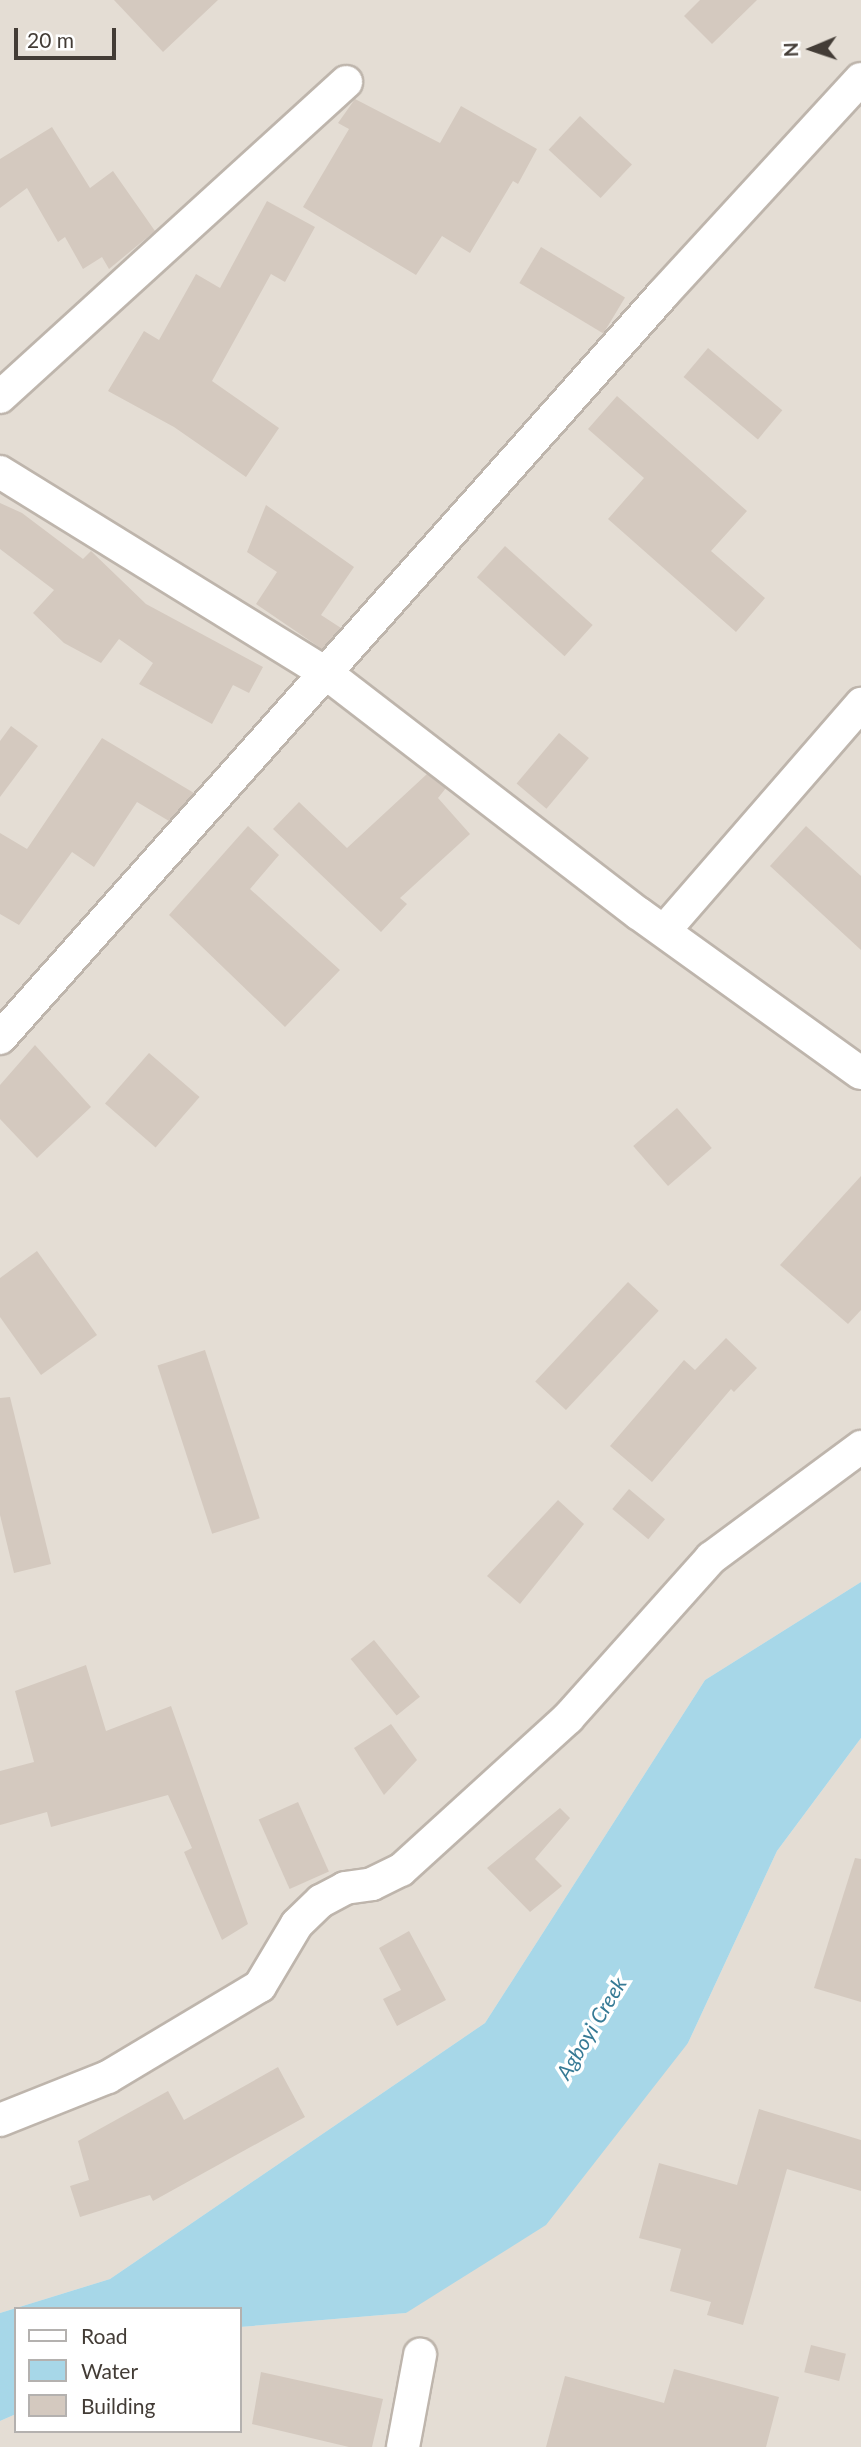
<!DOCTYPE html>
<style>
body{margin:0}
#map{position:relative;width:861px;height:2447px;overflow:hidden;background:#f1ece5;font-family:Lato,sans-serif}
div>[style]{position:absolute}
.residential>*{inset:0;background:#e4ddd4}
.water>*{inset:0;background:#a7d7e8}
.building>*{inset:0;background:#d4c9bf;transform-origin:0 0}
.roads{filter:drop-shadow(2px 0 #beb5ac) drop-shadow(-2px 0 #beb5ac) drop-shadow(0 2px #beb5ac) drop-shadow(0 -2px #beb5ac)}
.street>*{height:32px;margin:-16px;padding:0 16px;transform-origin:16px;border-radius:16px;background:#fff}
span{translate:-50% -50%;white-space:nowrap;text-align:center;line-height:1.15;-webkit-text-stroke:7px #fff;paint-order:stroke}
.water-label{font-size:21px;color:#367a95;font-style:italic}
.legend{position:absolute;left:14px;top:2307px;width:228px;height:126px;box-sizing:border-box;background:#fff;border:2px solid #b4b1af;margin:0;padding:9px 12px;list-style:none;font-size:21px;color:#433c36}
.legend li{display:flex;align-items:center;gap:14px;height:35px}
.legend b{width:35px;border:2px solid #b4b1af}
.north{position:absolute;left:777px;top:14px;width:70px;height:70px;-webkit-text-stroke:5px #fff;paint-order:stroke;rotate:268deg;font-size:19px;font-weight:700;line-height:28px;text-align:center;color:#433c36}
.north::after{content:'';display:block;margin:auto;width:24px;height:32px;background:#433c36;clip-path:polygon(50% 0,100% 100%,50% 72%,0 100%)}
.scale{position:absolute;left:14px;top:28px;width:102px;height:32px;box-sizing:border-box;border:4px solid #433c36;border-top:0;padding-left:9px;font-size:21px;line-height:24px;white-space:nowrap;color:#433c36;-webkit-text-stroke:5px #fff;paint-order:stroke}
</style>
<div id="map">
<div class="residential">
<div style="clip-path:polygon(0 0,861px 0,861px 1582px,705px 1680px,485px 2023px,110px 2279px,0 2313px)"></div>
<div style="clip-path:polygon(861px 1738px,861px 2447px,0 2447px,0 2421px,16px 2414px,16px 2431px,240px 2431px,240px 2327px,406px 2313px,688px 2043px,777px 1851px)"></div>
</div>
<div class="water">
<div style="clip-path:polygon(861px 1582px,861px 1738px,777px 1851px,688px 2043px,546px 2225px,406px 2313px,240px 2327px,240px 2309px,16px 2309px,16px 2414px,0 2421px,0 2313px,110px 2279px,485px 2023px,705px 1680px)"></div>
</div>
<div class="building">
<div style="clip-path:polygon(114px 0,218px 0,163px 52px)"></div>
<div style="clip-path:polygon(700px 0,757px 0,712px 44px,684px 16px)"></div>
<div style="clip-path:polygon(355px 99px,440px 143px,461px 106px,537px 149px,518px 184px,513px 181px,470px 253px,442px 236px,416px 275px,303px 207px,349px 129px,338px 123px)"></div>
<div style="left:580px;top:116px;width:71px;height:46px;rotate:43deg"></div>
<div style="clip-path:polygon(52px 127px,90px 188px,113px 171px,155px 231px,109px 269px,102px 257px,83px 269px,65px 237px,58px 242px,27px 188px,0 208px,0 159px)"></div>
<div style="clip-path:polygon(267px 201px,315px 227px,285px 282px,271px 274px,212px 381px,279px 428px,246px 477px,174px 427px,108px 391px,144px 331px,159px 340px,196px 274px,220px 288px)"></div>
<div style="left:541px;top:247px;width:98px;height:42px;rotate:31deg"></div>
<div style="left:708px;top:348px;width:97px;height:38px;rotate:40deg"></div>
<div style="clip-path:polygon(617px 396px,747px 511px,711px 551px,765px 598px,736px 632px,608px 519px,644px 478px,588px 429px)"></div>
<div style="clip-path:polygon(0 503px,22px 513px,83px 559px,91px 551px,146px 604px,263px 667px,249px 693px,233px 685px,212px 724px,139px 684px,153px 663px,119px 639px,101px 663px,64px 643px,33px 613px,54px 590px,0 549px)"></div>
<div style="clip-path:polygon(266px 505px,354px 567px,321px 615px,341px 628px,322px 649px,256px 604px,277px 572px,247px 552px)"></div>
<div style="left:505px;top:546px;width:118px;height:42px;rotate:42deg"></div>
<div style="clip-path:polygon(11px 726px,38px 746px,0 797px,0 741px)"></div>
<div style="left:559px;top:733px;width:39px;height:66px;rotate:40deg"></div>
<div style="clip-path:polygon(102px 738px,194px 793px,169px 821px,137px 802px,94px 867px,72px 852px,19px 925px,0 914px,0 833px,27px 849px)"></div>
<div style="clip-path:polygon(427px 774px,446px 788px,438px 798px,470px 834px,400px 898px,407px 904px,381px 932px,273px 829px,299px 802px,347px 848px)"></div>
<div style="clip-path:polygon(248px 826px,279px 855px,250px 889px,340px 970px,285px 1027px,169px 915px)"></div>
<div style="clip-path:polygon(806px 826px,861px 876px,861px 950px,770px 866px)"></div>
<div style="clip-path:polygon(35px 1045px,91px 1107px,37px 1158px,0 1119px,0 1085px)"></div>
<div style="left:149px;top:1053px;width:67px;height:67px;rotate:41deg"></div>
<div style="left:677px;top:1108px;width:53px;height:58px;rotate:49deg"></div>
<div style="clip-path:polygon(861px 1176px,861px 1310px,848px 1324px,780px 1265px)"></div>
<div style="clip-path:polygon(37px 1251px,97px 1335px,41px 1375px,0 1317px,0 1278px)"></div>
<div style="left:628px;top:1282px;width:42px;height:136px;rotate:43deg"></div>
<div style="clip-path:polygon(726px 1338px,757px 1368px,734px 1392px,731px 1389px,652px 1482px,610px 1446px,684px 1360px,695px 1370px)"></div>
<div style="left:205px;top:1350px;width:177px;height:50px;rotate:72deg"></div>
<div style="clip-path:polygon(10px 1397px,51px 1564px,14px 1573px,0 1515px,0 1398px)"></div>
<div style="left:629px;top:1489px;width:47px;height:26px;rotate:40deg"></div>
<div style="clip-path:polygon(558px 1500px,584px 1524px,520px 1604px,487px 1576px)"></div>
<div style="left:374px;top:1640px;width:73px;height:30px;rotate:51deg"></div>
<div style="clip-path:polygon(86px 1665px,106px 1731px,171px 1706px,248px 1924px,222px 1940px,184px 1852px,192px 1848px,168px 1795px,51px 1827px,47px 1812px,0 1825px,0 1771px,34px 1762px,15px 1691px)"></div>
<div style="clip-path:polygon(391px 1724px,417px 1760px,384px 1795px,354px 1748px)"></div>
<div style="left:298px;top:1802px;width:76px;height:43px;rotate:66deg"></div>
<div style="clip-path:polygon(560px 1808px,570px 1818px,535px 1859px,562px 1886px,530px 1912px,487px 1868px)"></div>
<div style="clip-path:polygon(855px 1858px,861px 1859px,861px 2002px,814px 1988px)"></div>
<div style="clip-path:polygon(409px 1931px,446px 2000px,397px 2026px,383px 1999px,401px 1990px,379px 1948px)"></div>
<div style="clip-path:polygon(278px 2067px,305px 2117px,153px 2201px,150px 2195px,80px 2217px,70px 2186px,89px 2180px,78px 2141px,168px 2091px,184px 2120px)"></div>
<div style="clip-path:polygon(759px 2109px,861px 2140px,861px 2191px,787px 2169px,743px 2325px,707px 2315px,711px 2302px,670px 2291px,681px 2249px,639px 2238px,659px 2163px,737px 2185px)"></div>
<div style="left:811px;top:2345px;width:36px;height:28px;rotate:14deg"></div>
<div style="clip-path:polygon(674px 2369px,779px 2397px,766px 2447px,546px 2447px,565px 2376px,664px 2403px)"></div>
<div style="clip-path:polygon(261px 2372px,383px 2399px,372px 2447px,349px 2447px,252px 2424px)"></div>
</div>
<div class="roads">
<div class="street">
<div style="left:0;top:397px;width:468px;rotate:-42.3deg"></div>
<div style="left:0;top:472px;width:383px;rotate:31.7deg"></div>
<div style="left:326px;top:673px;width:394px;rotate:37.6deg"></div>
<div style="left:638px;top:913px;width:274px;rotate:35.7deg"></div>
<div style="left:664px;top:931px;width:301px;rotate:-49deg"></div>
<div style="left:0;top:1038px;width:997px;rotate:-48.29deg"></div>
<div style="left:663px;top:294px;width:292px;rotate:-47.4deg"></div>
<div style="left:0;top:2120px;width:116px;rotate:-21.7deg"></div>
<div style="left:108px;top:2077px;width:177px;rotate:-30.9deg"></div>
<div style="left:260px;top:1986px;width:72px;rotate:-59.2deg"></div>
<div style="left:297px;top:1924px;width:33px;rotate:-44deg"></div>
<div style="left:321px;top:1901px;width:27px;rotate:-28deg"></div>
<div style="left:345px;top:1888px;width:27px;rotate:-8deg"></div>
<div style="left:372px;top:1884px;width:32px;rotate:-26deg"></div>
<div style="left:401px;top:1870px;width:226px;rotate:-42.3deg"></div>
<div style="left:568px;top:1718px;width:215px;rotate:-48.2deg"></div>
<div style="left:711px;top:1558px;width:187px;rotate:-36.5deg"></div>
<div style="left:403px;top:2447px;width:94px;rotate:-79.5deg"></div>
</div>
</div>
<div class="water-label">
<span style="left:591px;top:2028px;rotate:-59deg">Agboyi Creek</span>
</div>
<ul class="legend">
<li><b style="height:9px;background:#fff"></b>Road</li>
<li><b style="height:19px;background:#a7d7e8"></b>Water</li>
<li><b style="height:19px;background:#d4c9bf"></b>Building</li>
</ul>
<div class="north">N</div>
<div class="scale">20 m</div>
</div>
